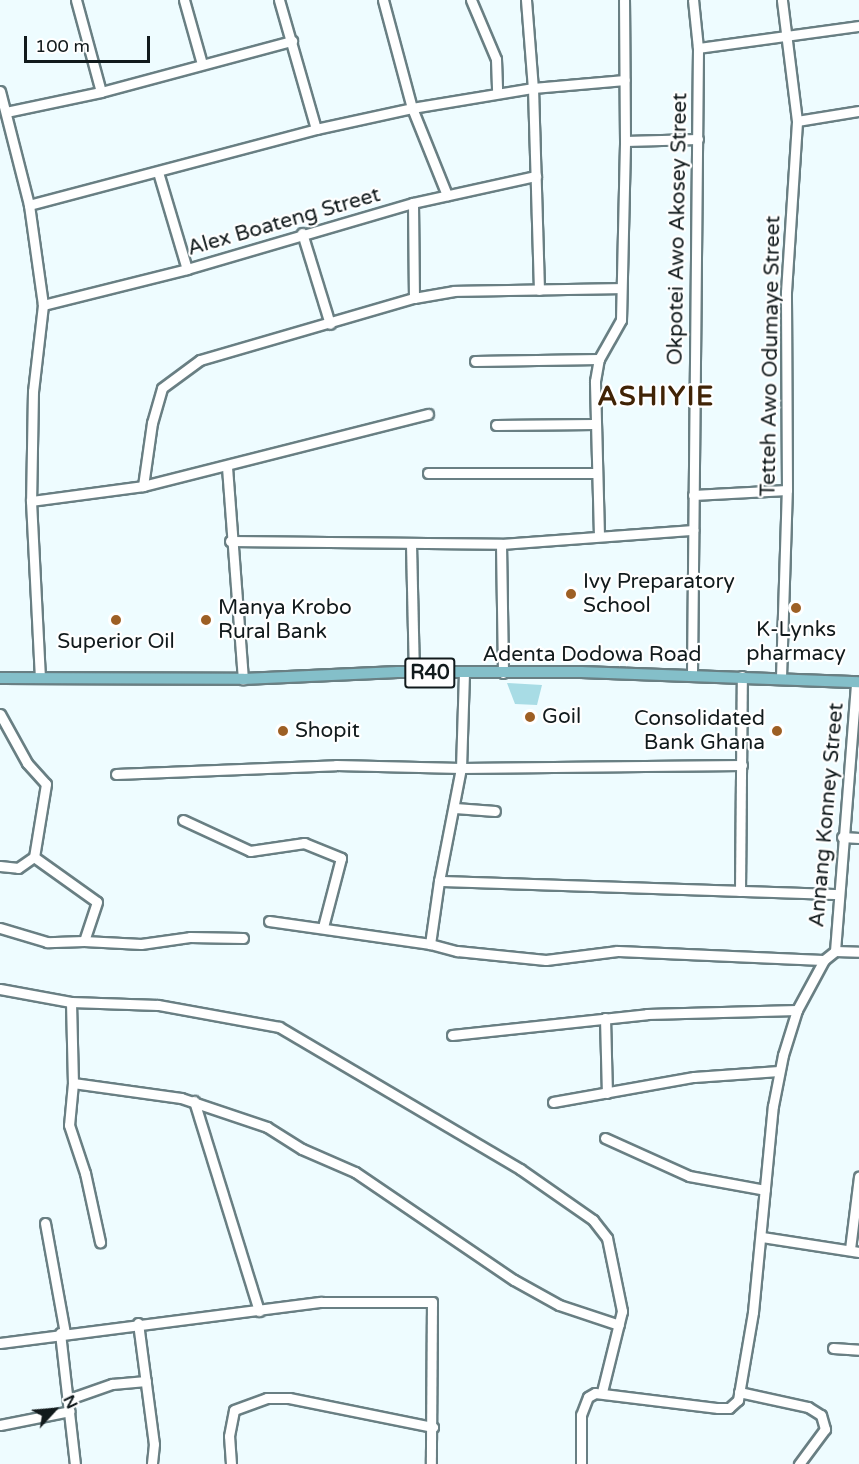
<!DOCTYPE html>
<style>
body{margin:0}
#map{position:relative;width:859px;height:1464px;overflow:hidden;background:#eefcff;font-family:"Varela Round",sans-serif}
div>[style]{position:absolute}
.green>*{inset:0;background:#a8dce5}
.roads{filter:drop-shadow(2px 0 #697f83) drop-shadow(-2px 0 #697f83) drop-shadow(0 2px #697f83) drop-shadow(0 -2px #697f83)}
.minor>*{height:9px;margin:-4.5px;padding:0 4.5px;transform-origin:4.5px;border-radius:4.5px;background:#fff}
.major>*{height:10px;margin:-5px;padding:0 5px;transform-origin:5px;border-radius:5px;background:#84bfc9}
.dots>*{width:16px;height:16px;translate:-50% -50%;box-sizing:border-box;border:3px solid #fff;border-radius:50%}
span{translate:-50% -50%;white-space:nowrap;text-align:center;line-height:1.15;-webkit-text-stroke:4.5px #fff;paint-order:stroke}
.shield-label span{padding:2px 4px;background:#fff;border:2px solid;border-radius:4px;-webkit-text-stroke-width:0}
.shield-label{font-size:20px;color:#111a1c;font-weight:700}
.street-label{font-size:21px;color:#111a1c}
.poi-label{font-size:21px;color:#111a1c}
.left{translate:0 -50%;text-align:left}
.right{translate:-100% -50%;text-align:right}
.district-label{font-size:27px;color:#402306;font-weight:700;letter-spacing:1.5px}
.north{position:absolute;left:24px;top:1380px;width:60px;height:60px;-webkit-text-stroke:4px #fff;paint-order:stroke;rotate:64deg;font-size:16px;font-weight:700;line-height:24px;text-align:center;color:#111a1c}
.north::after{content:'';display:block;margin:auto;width:21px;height:27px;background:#111a1c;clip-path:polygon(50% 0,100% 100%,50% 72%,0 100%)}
.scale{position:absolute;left:24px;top:36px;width:126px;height:27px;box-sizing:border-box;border:3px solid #111a1c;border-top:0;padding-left:8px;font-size:18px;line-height:21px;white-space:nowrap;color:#111a1c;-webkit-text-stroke:4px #fff;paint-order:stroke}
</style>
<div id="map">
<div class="green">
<div style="clip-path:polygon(507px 683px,542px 685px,537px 705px,515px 704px)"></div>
</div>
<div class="roads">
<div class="minor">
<div style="left:76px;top:0;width:95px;rotate:74.8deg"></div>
<div style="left:184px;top:0;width:66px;rotate:74.3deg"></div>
<div style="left:279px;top:0;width:134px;rotate:74deg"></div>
<div style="left:383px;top:0;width:112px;rotate:75deg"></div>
<div style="left:412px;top:108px;width:94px;rotate:68.1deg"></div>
<div style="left:471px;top:0;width:64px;rotate:67deg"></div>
<div style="left:496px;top:59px;width:34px;rotate:88deg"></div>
<div style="left:526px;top:0;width:88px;rotate:85.5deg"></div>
<div style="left:533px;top:88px;width:202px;rotate:88.3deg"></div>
<div style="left:698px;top:48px;width:162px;rotate:-7.8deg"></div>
<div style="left:0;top:91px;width:118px;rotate:75.7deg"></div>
<div style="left:29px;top:205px;width:101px;rotate:82deg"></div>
<div style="left:43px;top:305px;width:87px;rotate:96.6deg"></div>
<div style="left:33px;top:391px;width:110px;rotate:91deg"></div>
<div style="left:31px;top:501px;width:176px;rotate:87.1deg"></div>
<div style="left:6px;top:112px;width:97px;rotate:-11.9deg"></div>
<div style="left:101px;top:92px;width:198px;rotate:-15deg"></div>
<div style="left:797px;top:121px;width:63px;rotate:-9.2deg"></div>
<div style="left:625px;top:141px;width:73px;rotate:-1.6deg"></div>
<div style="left:158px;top:172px;width:101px;rotate:73.4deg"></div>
<div style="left:413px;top:203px;width:95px;rotate:89.4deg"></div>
<div style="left:29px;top:205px;width:297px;rotate:-14.8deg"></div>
<div style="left:316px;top:129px;width:98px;rotate:-12.3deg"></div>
<div style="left:412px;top:108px;width:123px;rotate:-9.4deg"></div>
<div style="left:533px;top:88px;width:92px;rotate:-5deg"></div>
<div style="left:302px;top:233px;width:95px;rotate:72.9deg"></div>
<div style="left:43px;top:305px;width:148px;rotate:-14deg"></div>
<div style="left:187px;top:269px;width:235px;rotate:-16.3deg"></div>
<div style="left:413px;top:203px;width:126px;rotate:-12.4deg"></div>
<div style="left:475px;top:361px;width:124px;rotate:-0.9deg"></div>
<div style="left:496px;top:425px;width:98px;rotate:-0.6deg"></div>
<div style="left:227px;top:467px;width:213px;rotate:85.7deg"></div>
<div style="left:428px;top:473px;width:167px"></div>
<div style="left:143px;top:486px;width:64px;rotate:-81.9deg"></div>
<div style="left:152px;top:423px;width:36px;rotate:-74deg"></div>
<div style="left:162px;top:388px;width:47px;rotate:-36.4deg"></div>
<div style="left:200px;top:360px;width:223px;rotate:-16.2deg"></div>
<div style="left:414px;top:298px;width:41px;rotate:-9.9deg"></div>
<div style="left:454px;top:291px;width:167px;rotate:-1deg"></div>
<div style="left:693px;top:495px;width:94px;rotate:-3deg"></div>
<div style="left:31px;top:501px;width:113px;rotate:-7.6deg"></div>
<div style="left:143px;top:486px;width:294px;rotate:-14.2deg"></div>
<div style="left:599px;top:536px;width:155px;rotate:-91.5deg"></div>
<div style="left:595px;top:381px;width:22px;rotate:-80deg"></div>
<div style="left:599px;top:359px;width:45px;rotate:-60.6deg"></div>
<div style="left:621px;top:320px;width:179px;rotate:-88.7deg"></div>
<div style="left:625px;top:141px;width:141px;rotate:-90.4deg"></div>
<div style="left:230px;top:541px;width:271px;rotate:0.6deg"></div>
<div style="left:501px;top:544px;width:193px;rotate:-4.2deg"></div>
<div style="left:411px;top:544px;width:128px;rotate:88.7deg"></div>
<div style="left:501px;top:544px;width:129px;rotate:89.1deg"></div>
<div style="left:464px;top:673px;width:95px;rotate:91.8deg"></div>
<div style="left:461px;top:768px;width:115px;rotate:101deg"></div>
<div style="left:439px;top:881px;width:398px;rotate:1.9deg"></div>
<div style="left:692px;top:674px;width:626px;rotate:-89.45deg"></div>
<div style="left:698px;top:48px;width:48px;rotate:-95.9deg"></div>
<div style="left:781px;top:677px;width:187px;rotate:-88.2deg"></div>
<div style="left:787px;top:490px;width:198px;rotate:-90.3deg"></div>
<div style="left:786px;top:292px;width:171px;rotate:-86.3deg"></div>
<div style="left:797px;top:121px;width:122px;rotate:-97.1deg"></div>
<div style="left:0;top:714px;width:56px;rotate:61.1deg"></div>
<div style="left:27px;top:763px;width:28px;rotate:48deg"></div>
<div style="left:46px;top:784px;width:74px;rotate:99.3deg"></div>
<div style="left:116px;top:774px;width:220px;rotate:-2.3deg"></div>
<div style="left:336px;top:765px;width:125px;rotate:1.4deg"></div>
<div style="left:461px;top:768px;width:281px;rotate:-0.6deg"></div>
<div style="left:455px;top:808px;width:40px;rotate:4.3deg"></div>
<div style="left:183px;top:820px;width:74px;rotate:24.8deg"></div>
<div style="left:250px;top:851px;width:55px;rotate:-8.4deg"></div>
<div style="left:304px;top:843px;width:40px;rotate:22deg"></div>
<div style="left:341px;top:858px;width:71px;rotate:104.6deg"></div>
<div style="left:842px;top:837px;width:17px;rotate:3deg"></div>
<div style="left:0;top:866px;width:18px;rotate:6deg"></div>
<div style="left:18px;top:868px;width:19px;rotate:-35deg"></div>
<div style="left:34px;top:857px;width:77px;rotate:35.5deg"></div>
<div style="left:97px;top:902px;width:41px;rotate:108.4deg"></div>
<div style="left:84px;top:941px;width:37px;rotate:178deg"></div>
<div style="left:47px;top:942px;width:49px;rotate:-163.4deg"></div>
<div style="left:439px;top:881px;width:64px;rotate:98.1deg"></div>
<div style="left:430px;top:944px;width:28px;rotate:15deg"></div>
<div style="left:457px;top:951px;width:89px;rotate:5.8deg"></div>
<div style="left:546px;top:960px;width:72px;rotate:-7.2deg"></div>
<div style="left:617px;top:951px;width:207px;rotate:2.5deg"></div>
<div style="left:740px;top:891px;width:215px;rotate:-89.5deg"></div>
<div style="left:269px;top:921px;width:163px;rotate:8.1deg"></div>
<div style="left:84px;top:941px;width:57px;rotate:3deg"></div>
<div style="left:141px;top:944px;width:49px;rotate:-8.1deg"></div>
<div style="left:190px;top:937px;width:53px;rotate:1.1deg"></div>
<div style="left:835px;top:951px;width:270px;rotate:-85.5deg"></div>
<div style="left:0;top:989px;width:72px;rotate:10.4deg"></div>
<div style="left:71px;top:1002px;width:87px;rotate:2deg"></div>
<div style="left:158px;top:1005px;width:123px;rotate:10.3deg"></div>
<div style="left:279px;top:1027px;width:280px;rotate:30.5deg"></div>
<div style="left:520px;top:1169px;width:89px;rotate:34.9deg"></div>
<div style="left:593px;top:1220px;width:23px;rotate:52deg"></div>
<div style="left:607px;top:1238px;width:75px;rotate:78.4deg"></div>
<div style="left:622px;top:1311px;width:83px;rotate:103.9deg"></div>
<div style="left:71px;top:1002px;width:81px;rotate:88.6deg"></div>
<div style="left:73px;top:1083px;width:42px;rotate:95.4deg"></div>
<div style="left:69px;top:1125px;width:51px;rotate:71.6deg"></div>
<div style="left:85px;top:1173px;width:71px;rotate:77.7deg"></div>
<div style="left:605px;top:1018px;width:75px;rotate:88.5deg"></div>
<div style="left:452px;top:1035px;width:196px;rotate:-6.1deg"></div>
<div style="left:647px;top:1014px;width:150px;rotate:-1.5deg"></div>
<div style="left:73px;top:1083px;width:109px;rotate:7.9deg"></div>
<div style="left:181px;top:1098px;width:91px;rotate:18.6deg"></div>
<div style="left:267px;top:1127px;width:41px;rotate:32.2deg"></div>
<div style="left:302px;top:1149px;width:58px;rotate:23.5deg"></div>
<div style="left:355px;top:1172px;width:192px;rotate:34.2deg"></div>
<div style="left:514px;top:1280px;width:51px;rotate:29.1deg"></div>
<div style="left:559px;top:1305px;width:63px;rotate:18.4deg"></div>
<div style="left:194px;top:1101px;width:220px;rotate:72.8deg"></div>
<div style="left:553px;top:1102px;width:143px;rotate:-10.1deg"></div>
<div style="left:694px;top:1077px;width:85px;rotate:-4deg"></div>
<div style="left:605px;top:1138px;width:92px;rotate:24.3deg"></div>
<div style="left:689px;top:1176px;width:77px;rotate:10.4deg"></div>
<div style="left:45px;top:1223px;width:112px;rotate:79.7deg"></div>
<div style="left:762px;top:1237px;width:98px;rotate:8.8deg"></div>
<div style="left:850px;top:1249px;width:73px;rotate:-82.9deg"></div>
<div style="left:138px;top:1323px;width:122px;rotate:82.5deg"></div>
<div style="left:154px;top:1444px;width:20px;rotate:96deg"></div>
<div style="left:60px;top:1333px;width:132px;rotate:83.5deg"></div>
<div style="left:0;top:1343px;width:324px;rotate:-7.3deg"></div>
<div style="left:321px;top:1302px;width:111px"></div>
<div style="left:432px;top:1302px;width:162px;rotate:90.4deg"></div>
<div style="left:833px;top:1348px;width:26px;rotate:4deg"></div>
<div style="left:739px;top:1392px;width:71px;rotate:12.3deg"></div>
<div style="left:808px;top:1407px;width:15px;rotate:32deg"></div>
<div style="left:821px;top:1415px;width:15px;rotate:74deg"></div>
<div style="left:825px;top:1429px;width:44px;rotate:126.6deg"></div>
<div style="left:69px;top:1399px;width:46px;rotate:-19.2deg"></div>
<div style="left:112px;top:1384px;width:34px;rotate:-5deg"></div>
<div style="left:0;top:1425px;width:71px;rotate:-11.3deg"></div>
<div style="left:231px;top:1464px;width:28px;rotate:-94deg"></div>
<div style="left:229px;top:1436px;width:26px;rotate:-79deg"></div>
<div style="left:234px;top:1410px;width:35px;rotate:-20deg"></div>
<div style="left:267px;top:1398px;width:22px"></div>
<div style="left:289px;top:1398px;width:147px;rotate:11.4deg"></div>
<div style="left:581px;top:1464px;width:49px;rotate:-90deg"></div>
<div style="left:581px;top:1415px;width:19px;rotate:-69deg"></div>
<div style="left:588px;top:1397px;width:8px;rotate:-30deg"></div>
<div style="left:595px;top:1393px;width:124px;rotate:7deg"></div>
<div style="left:718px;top:1408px;width:11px"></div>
<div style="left:729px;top:1408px;width:12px;rotate:-42deg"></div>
<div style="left:738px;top:1400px;width:89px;rotate:-80.3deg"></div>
<div style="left:753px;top:1312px;width:207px;rotate:-84.5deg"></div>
<div style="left:773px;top:1106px;width:52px;rotate:-78.9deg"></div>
<div style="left:783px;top:1055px;width:47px;rotate:-72.7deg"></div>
<div style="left:797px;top:1010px;width:57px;rotate:-61.6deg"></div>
<div style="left:824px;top:960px;width:14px;rotate:-39deg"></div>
<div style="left:835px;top:951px;width:24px;rotate:2deg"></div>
</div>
<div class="major">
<div style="left:0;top:678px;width:243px;rotate:0.2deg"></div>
<div style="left:243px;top:679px;width:155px;rotate:-2.6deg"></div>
<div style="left:398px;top:672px;width:183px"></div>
<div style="left:581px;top:672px;width:278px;rotate:2.1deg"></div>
</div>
</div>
<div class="dots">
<div style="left:571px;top:594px;background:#9d5f24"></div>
<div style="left:796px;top:608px;background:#9d5f24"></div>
<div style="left:116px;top:620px;background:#9d5f24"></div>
<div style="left:206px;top:620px;background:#9d5f24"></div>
<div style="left:530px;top:717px;background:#9d5f24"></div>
<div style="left:283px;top:731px;background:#9d5f24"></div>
<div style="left:777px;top:731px;background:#9d5f24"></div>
</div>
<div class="shield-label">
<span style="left:430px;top:673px">R40</span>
</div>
<div class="street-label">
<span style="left:284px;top:222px;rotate:-16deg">Alex Boateng Street</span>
<span style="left:678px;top:229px;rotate:-89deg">Okpotei Awo Akosey Street</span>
<span style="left:771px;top:356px;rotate:-89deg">Tetteh Awo Odumaye Street</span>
<span style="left:592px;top:655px">Adenta Dodowa Road</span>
<span style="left:827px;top:815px;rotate:-85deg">Annang Konney Street</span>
</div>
<div class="poi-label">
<span class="left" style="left:583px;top:594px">Ivy Preparatory<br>School</span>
<span class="left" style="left:218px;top:620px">Manya Krobo<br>Rural Bank</span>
<span style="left:796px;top:642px">K-Lynks<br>pharmacy</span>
<span style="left:116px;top:642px">Superior Oil</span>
<span class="left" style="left:542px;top:717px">Goil</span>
<span class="right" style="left:765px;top:731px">Consolidated<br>Bank Ghana</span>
<span class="left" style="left:295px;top:731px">Shopit</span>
</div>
<div class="district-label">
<span style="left:656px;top:397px">ASHIYIE</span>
</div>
<div class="north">N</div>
<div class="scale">100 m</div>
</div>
